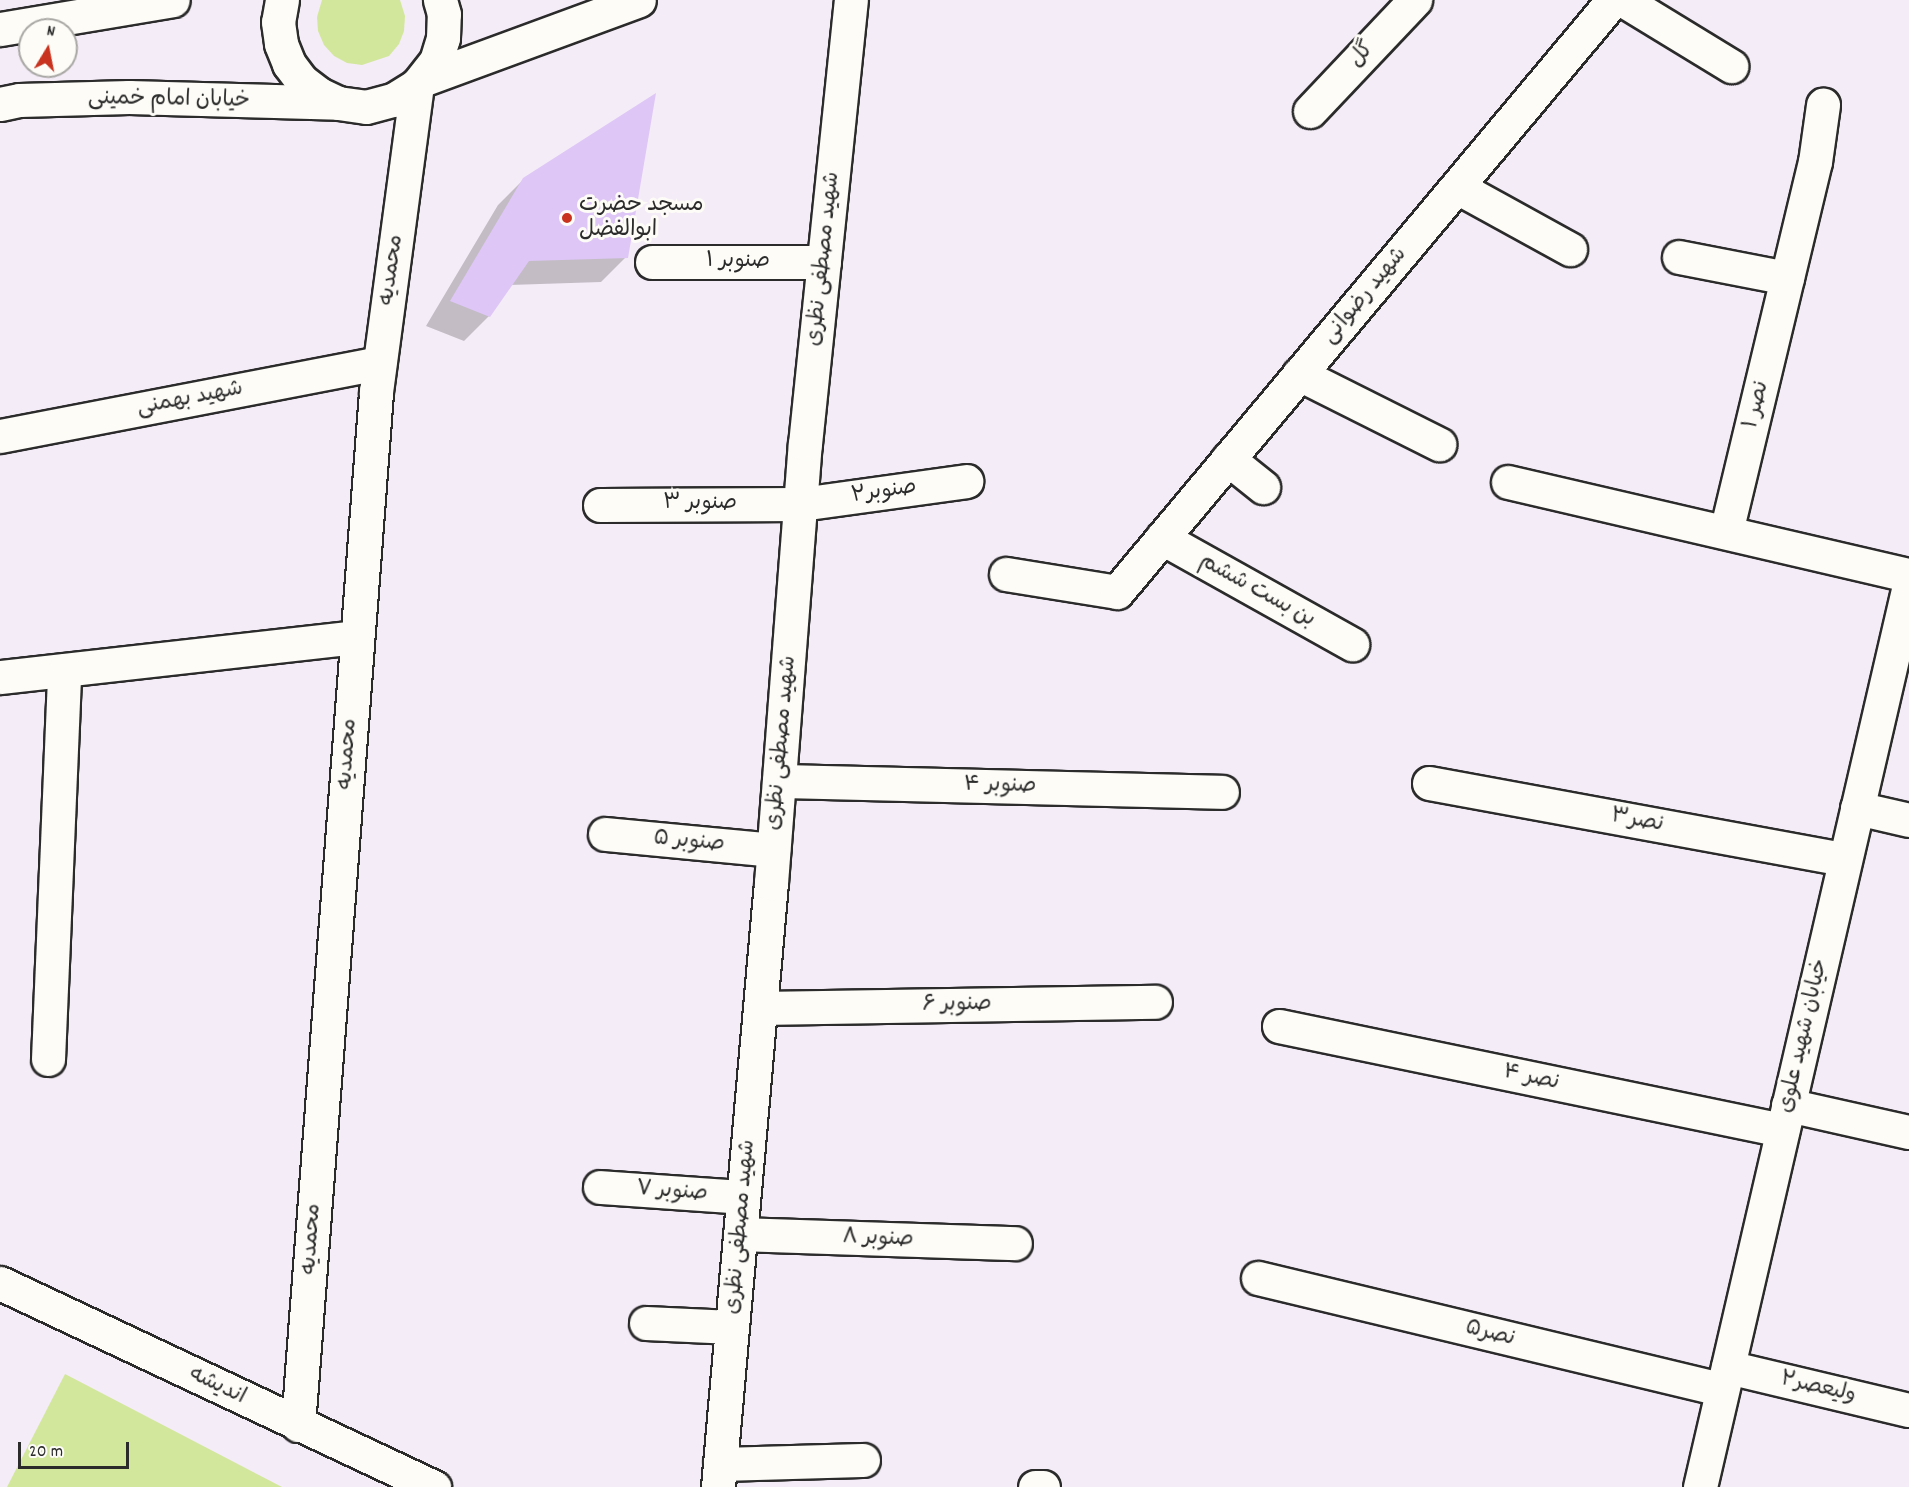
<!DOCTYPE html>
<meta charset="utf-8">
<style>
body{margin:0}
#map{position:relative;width:1909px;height:1487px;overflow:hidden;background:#f4ecf7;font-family:Dekko,"Playpen Sans Arabic",sans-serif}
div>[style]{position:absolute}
.green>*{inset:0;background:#d3e79c}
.shadow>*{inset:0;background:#0003}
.building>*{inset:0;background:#dec6f6}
.roads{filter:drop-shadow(2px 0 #2b2b2b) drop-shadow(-2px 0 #2b2b2b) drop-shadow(0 2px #2b2b2b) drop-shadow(0 -2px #2b2b2b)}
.minor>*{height:33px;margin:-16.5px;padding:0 16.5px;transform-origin:16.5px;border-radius:16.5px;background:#fdfcf7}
.major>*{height:33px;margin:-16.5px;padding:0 16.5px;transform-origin:16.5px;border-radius:16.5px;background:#fdfcf7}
.dots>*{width:16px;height:16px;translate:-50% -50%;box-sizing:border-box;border:3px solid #fdfcf7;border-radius:50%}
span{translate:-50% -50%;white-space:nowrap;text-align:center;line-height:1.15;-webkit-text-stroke:6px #fdfcf7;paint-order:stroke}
.street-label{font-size:22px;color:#2b2b2b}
.poi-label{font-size:22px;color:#2b2b2b}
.left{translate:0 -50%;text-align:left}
.north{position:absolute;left:18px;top:18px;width:60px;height:60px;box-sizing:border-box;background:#fdfcf7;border:2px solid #a9a8a5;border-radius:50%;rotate:10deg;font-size:16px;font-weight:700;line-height:24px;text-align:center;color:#2b2b2b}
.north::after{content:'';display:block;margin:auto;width:21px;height:27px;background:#c8321e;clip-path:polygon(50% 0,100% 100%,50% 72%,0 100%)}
.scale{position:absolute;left:18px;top:1442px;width:111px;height:27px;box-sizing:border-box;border:3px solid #2b2b2b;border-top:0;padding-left:8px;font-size:18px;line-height:21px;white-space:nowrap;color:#2b2b2b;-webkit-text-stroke:4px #fdfcf7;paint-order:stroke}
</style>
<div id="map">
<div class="green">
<div style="clip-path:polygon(322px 0,400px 0,405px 16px,404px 31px,399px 44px,389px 56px,362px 65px,347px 63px,334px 56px,324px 45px,318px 31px,317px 17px)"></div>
<div style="clip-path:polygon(65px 1374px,282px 1487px,7px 1487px)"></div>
</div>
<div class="shadow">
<div style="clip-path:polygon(524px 179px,626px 257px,601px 282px,510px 285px,489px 316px,464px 341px,426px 326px,498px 205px)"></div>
</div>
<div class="building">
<div style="clip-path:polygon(656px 93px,628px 258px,529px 261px,490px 317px,450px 301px,523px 178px)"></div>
</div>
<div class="roads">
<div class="minor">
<div style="left:1623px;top:0;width:127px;rotate:31.4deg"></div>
<div style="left:1310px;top:111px;width:153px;rotate:-46.6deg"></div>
<div style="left:1457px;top:187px;width:129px;rotate:28.8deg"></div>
<div style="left:1679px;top:257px;width:110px;rotate:11deg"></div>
<div style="left:652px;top:262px;width:172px"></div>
<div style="left:1299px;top:374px;width:157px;rotate:26.6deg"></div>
<div style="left:0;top:436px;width:386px;rotate:-10.9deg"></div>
<div style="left:1228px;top:459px;width:45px;rotate:38.7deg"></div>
<div style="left:1508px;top:482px;width:412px;rotate:13.1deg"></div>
<div style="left:600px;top:505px;width:201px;rotate:-0.3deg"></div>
<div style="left:801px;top:504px;width:167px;rotate:-7.9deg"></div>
<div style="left:1726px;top:532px;width:381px;rotate:-76.5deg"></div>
<div style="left:1815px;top:162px;width:58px;rotate:-82deg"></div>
<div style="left:1162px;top:538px;width:218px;rotate:29.2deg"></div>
<div style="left:1006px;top:574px;width:112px;rotate:9.2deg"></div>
<div style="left:1117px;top:592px;width:772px;rotate:-50.04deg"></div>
<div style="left:0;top:677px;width:359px;rotate:-6.4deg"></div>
<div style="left:779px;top:781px;width:443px;rotate:1.4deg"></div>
<div style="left:1429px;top:783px;width:423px;rotate:10.4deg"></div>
<div style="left:1857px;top:808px;width:53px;rotate:13deg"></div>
<div style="left:605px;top:834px;width:169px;rotate:5.4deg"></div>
<div style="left:760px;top:1008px;width:395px;rotate:-0.9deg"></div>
<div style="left:1279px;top:1026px;width:514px;rotate:11.68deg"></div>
<div style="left:48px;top:1059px;width:389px;rotate:-87.6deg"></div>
<div style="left:1788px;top:1105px;width:124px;rotate:12.6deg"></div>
<div style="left:600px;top:1187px;width:143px;rotate:4deg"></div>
<div style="left:740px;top:1234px;width:275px;rotate:1.9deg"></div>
<div style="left:1258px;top:1278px;width:477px;rotate:13.5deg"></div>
<div style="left:0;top:1283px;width:480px;rotate:25.2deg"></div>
<div style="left:646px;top:1323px;width:86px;rotate:2.7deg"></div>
<div style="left:1728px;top:1367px;width:186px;rotate:13.4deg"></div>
<div style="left:298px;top:1425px;width:1036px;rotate:-85.68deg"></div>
<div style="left:376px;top:392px;width:310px;rotate:-82.4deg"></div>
<div style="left:720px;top:1464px;width:143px;rotate:-1.6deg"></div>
<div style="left:718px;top:1487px;width:606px;rotate:-84.99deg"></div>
<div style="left:771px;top:883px;width:440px;rotate:-85.6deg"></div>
<div style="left:805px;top:444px;width:446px;rotate:-84.1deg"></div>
<div style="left:1035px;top:1487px;width:8px"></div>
</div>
<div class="major">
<div style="left:282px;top:0;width:22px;rotate:100deg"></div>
<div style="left:278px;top:22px;width:22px;rotate:82deg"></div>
<div style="left:281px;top:44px;width:22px;rotate:68deg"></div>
<div style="left:289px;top:64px;width:21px;rotate:53deg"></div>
<div style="left:302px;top:81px;width:21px;rotate:37deg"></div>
<div style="left:319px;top:94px;width:21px;rotate:25deg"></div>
<div style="left:338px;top:103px;width:28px;rotate:8deg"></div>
<div style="left:366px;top:107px;width:28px;rotate:-15deg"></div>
<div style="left:393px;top:100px;width:28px;rotate:-32deg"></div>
<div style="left:417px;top:85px;width:31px;rotate:-52deg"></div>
<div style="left:436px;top:61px;width:24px;rotate:-73deg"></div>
<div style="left:443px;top:38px;width:24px;rotate:-88deg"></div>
<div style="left:444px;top:14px;width:15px;rotate:-106deg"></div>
<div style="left:0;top:29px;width:175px;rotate:-9.5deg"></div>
<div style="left:422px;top:80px;width:231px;rotate:-20.2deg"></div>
<div style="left:0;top:104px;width:19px;rotate:-12deg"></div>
<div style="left:19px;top:100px;width:110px;rotate:-1.6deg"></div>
<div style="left:129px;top:97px;width:209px;rotate:1.6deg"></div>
<div style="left:1700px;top:1487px;width:926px;rotate:-76.95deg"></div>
</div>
</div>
<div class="dots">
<div style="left:567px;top:218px;background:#c8321e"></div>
</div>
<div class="street-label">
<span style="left:1362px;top:55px;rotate:-46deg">گل</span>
<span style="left:169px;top:100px;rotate:1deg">خیابان امام خمینی</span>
<span style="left:824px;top:259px;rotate:-84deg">شهید مصطفی نظری</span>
<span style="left:738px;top:262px">صنوبر ۱</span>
<span style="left:392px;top:270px;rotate:-82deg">محمدیه</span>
<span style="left:1365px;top:296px;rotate:-50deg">شهید رضوانی</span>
<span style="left:190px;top:399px;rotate:-11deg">شهید بهمنی</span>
<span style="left:1757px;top:405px;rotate:-76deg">نصر ۱</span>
<span style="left:884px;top:492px;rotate:-8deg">صنوبر۲</span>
<span style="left:700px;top:504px">صنوبر ۳</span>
<span style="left:1257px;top:591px;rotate:29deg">بن بست ششم</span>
<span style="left:782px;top:743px;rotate:-85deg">شهید مصطفی نظری</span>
<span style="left:348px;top:754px;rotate:-86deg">محمدیه</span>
<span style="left:1000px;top:786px;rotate:1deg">صنوبر ۴</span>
<span style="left:1637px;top:821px;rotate:10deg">نصر۳</span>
<span style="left:689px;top:842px;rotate:5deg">صنوبر ۵</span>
<span style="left:957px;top:1005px;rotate:-1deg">صنوبر ۶</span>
<span style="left:1804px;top:1036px;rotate:-77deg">خیابان شهید علوی</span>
<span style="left:1531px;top:1078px;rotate:12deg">نصر ۴</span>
<span style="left:672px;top:1192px;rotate:4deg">صنوبر ۷</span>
<span style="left:741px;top:1227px;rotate:-85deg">شهید مصطفی نظری</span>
<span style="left:312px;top:1239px;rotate:-86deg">محمدیه</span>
<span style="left:878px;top:1239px;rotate:2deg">صنوبر ۸</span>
<span style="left:1490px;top:1334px;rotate:14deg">نصر۵</span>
<span style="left:217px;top:1386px;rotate:26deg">اندیشه</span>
<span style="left:1818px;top:1388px;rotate:13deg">ولیعصر۲</span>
</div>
<div class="poi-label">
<span class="left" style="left:579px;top:218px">مسجد حضرت<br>ابوالفضل</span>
</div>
<div class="north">N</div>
<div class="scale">20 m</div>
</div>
